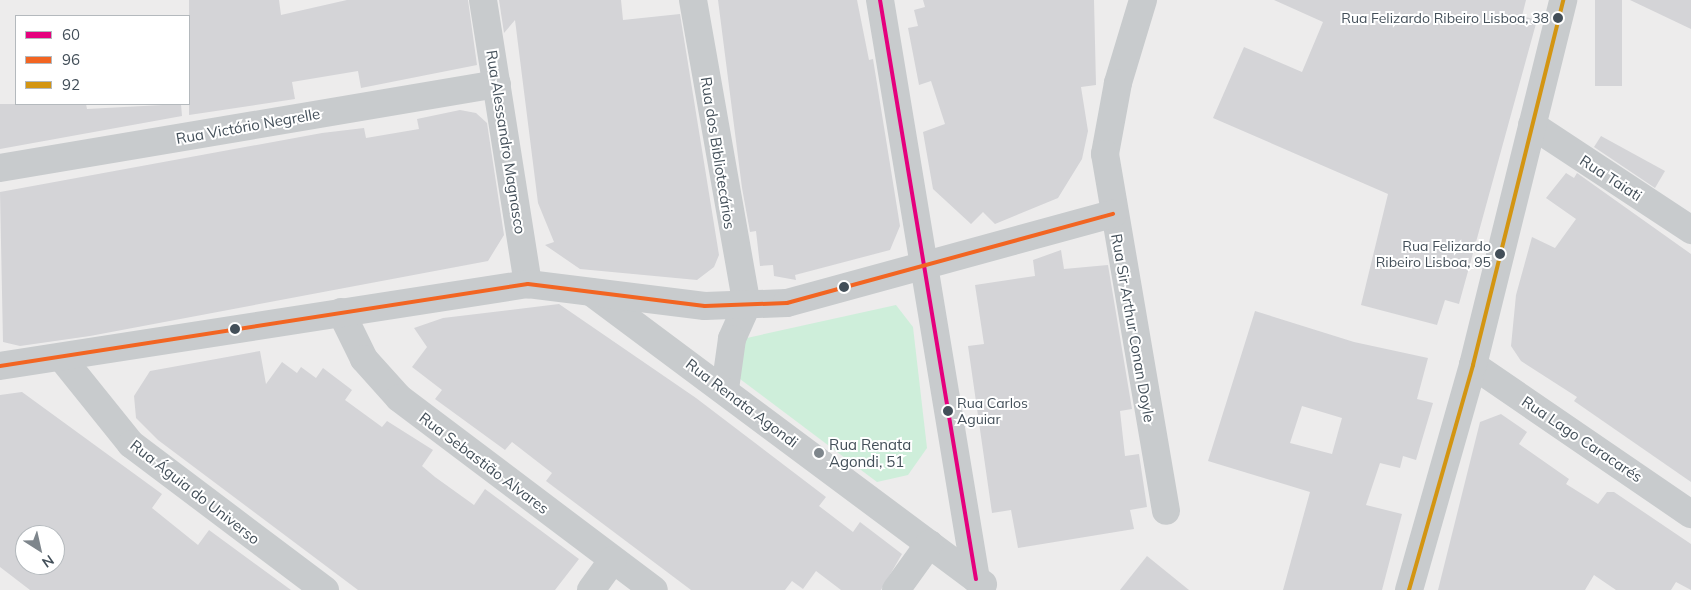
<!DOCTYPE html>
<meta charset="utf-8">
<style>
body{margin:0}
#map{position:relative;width:1691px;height:590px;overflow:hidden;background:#edecec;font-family:Mulish,sans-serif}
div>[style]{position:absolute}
.green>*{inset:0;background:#ceeeda}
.building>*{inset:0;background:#d4d4d7;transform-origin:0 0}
.minor>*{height:28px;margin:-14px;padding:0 14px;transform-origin:14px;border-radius:14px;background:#c8cbcd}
.bus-1>*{height:4px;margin:-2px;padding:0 2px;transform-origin:2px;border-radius:2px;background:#e5007d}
.bus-2>*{height:4px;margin:-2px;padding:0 2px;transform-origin:2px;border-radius:2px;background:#f26522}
.bus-3>*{height:4px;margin:-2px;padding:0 2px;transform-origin:2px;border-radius:2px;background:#d39512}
.dots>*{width:14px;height:14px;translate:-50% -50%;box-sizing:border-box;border:2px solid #fff;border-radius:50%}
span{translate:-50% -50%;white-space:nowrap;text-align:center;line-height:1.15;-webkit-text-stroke:4px #fff;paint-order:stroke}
.bus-label{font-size:14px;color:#434f59}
.right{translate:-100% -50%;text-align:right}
.left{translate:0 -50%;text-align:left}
.street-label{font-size:15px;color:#434f59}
.poi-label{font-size:15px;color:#434f59}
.legend{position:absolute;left:15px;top:15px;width:175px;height:90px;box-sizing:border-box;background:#fff;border:1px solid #b4b9bd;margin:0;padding:6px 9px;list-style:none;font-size:15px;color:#434f59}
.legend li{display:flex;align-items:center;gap:10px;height:25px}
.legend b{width:25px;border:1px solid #b4b9bd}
.north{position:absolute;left:15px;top:525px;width:50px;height:50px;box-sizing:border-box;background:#fff;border:1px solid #b4b9bd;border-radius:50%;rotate:145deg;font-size:14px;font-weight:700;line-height:20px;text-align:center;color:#434f59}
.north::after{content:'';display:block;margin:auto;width:18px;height:22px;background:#7e868c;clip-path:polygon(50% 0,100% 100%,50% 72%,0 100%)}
</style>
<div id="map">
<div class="green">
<div style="clip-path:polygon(896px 305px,913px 327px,927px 448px,908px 475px,877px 482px,736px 376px,724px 343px)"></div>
</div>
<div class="building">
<div style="clip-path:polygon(189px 0,279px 0,281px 15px,347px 0,468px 0,477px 65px,361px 88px,358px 71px,292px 82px,295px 99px,189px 115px)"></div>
<div style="clip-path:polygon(499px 0,621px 0,623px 20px,680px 14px,719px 255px,714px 267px,697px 280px,580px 269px,545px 245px,554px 242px,538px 203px,515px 20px,504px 33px)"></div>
<div style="clip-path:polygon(718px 0,857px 0,869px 60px,873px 59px,900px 226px,890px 250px,795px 275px,796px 280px,774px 276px,773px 265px,760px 266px,756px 231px,750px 232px,742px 188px)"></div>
<div style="clip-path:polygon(923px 0,1094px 0,1096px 85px,1081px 87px,1088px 131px,1082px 159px,1058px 198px,995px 224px,983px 212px,971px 224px,933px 189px,923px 132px,945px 124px,931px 81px,919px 85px,908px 28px,918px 26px,914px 10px,925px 7px)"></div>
<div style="clip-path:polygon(1274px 0,1526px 0,1522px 16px,1537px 20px,1459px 304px,1445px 300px,1437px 325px,1361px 305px,1388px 194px,1213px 118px,1244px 47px,1302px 72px,1323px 22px)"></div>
<div style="left:1595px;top:0;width:27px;height:86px"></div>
<div style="clip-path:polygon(1630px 0,1691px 0,1691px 29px)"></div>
<div style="clip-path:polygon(0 104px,86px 104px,87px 109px,181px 104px,182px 116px,0 149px)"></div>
<div style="clip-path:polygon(460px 110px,476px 113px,487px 123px,504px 235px,488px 261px,90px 336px,20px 346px,3px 342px,0 192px,322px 133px,364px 128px,366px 138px,419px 129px,417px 119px)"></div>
<div style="clip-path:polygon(1601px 136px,1665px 171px,1655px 188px,1594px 147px)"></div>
<div style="clip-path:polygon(1566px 173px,1574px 178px,1577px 173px,1691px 254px,1691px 482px,1574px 401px,1577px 397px,1521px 361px,1511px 346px,1516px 295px,1532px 237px,1555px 248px,1576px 219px,1546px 198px)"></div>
<div style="clip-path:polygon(1061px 250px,1064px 269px,1108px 265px,1132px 409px,1120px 411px,1125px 456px,1139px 454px,1147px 507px,1130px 510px,1134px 529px,1018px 548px,1011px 510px,992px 513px,968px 346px,984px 344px,975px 285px,1035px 276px,1033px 260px)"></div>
<div style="clip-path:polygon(559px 304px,696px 398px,826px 497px,819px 506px,853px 532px,860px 522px,902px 554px,881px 590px,841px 590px,816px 571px,803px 589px,792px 581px,785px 590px,691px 590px,546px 481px,552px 473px,512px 442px,505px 450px,435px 399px,442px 390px,412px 367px,427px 347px,414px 328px,443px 318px)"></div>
<div style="clip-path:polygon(evenodd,1255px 311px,1354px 342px,1428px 358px,1417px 399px,1433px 403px,1416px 460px,1403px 456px,1400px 468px,1380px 463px,1366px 505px,1402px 514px,1382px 590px,1283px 590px,1310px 492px,1208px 461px,1255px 311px,1302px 406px,1342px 418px,1332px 454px,1290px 443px,1302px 406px)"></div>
<div style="clip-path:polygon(260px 351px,266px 384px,282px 362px,297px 373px,301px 367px,316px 378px,323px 368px,352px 390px,345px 400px,382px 427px,387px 421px,433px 450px,422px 466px,435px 477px,474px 505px,485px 489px,579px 559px,555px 590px,358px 590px,158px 440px,136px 418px,134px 396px,150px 371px)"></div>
<div style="clip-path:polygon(evenodd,22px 392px,162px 494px,152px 508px,198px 545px,209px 530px,291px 590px,30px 590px,0 567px,0 395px,22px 392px,25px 535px,55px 535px,55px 565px,25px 565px,25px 535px)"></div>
<div style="clip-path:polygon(1501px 414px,1527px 432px,1519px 444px,1569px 479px,1566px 484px,1598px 504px,1607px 492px,1614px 492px,1691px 544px,1691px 590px,1676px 582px,1671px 590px,1616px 590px,1594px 575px,1585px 590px,1438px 590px,1480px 422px)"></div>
<div style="clip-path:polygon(1147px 556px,1189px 590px,1120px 590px)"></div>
</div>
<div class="minor">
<div style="left:483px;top:0;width:288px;rotate:81deg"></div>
<div style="left:693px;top:0;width:310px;rotate:80deg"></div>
<div style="left:747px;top:305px;width:37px;rotate:114deg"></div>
<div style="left:732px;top:339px;width:50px;rotate:98deg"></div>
<div style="left:880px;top:0;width:587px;rotate:80.59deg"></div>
<div style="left:1143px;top:0;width:87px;rotate:106.8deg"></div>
<div style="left:1118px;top:83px;width:72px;rotate:100.4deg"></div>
<div style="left:1105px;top:154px;width:362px;rotate:80.3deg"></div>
<div style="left:1532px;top:125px;width:191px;rotate:33.4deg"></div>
<div style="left:0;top:168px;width:504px;rotate:-9.59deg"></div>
<div style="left:591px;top:292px;width:489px;rotate:36.7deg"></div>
<div style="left:341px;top:312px;width:52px;rotate:63.9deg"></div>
<div style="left:364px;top:359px;width:52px;rotate:48.1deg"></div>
<div style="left:399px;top:398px;width:319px;rotate:37deg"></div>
<div style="left:61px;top:357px;width:112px;rotate:51.2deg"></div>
<div style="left:131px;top:444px;width:243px;rotate:37deg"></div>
<div style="left:1473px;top:365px;width:264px;rotate:34.4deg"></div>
<div style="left:0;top:366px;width:534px;rotate:-8.83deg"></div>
<div style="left:528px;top:284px;width:178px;rotate:7.1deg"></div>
<div style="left:705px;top:306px;width:82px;rotate:-2.1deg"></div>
<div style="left:787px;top:303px;width:338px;rotate:-15.3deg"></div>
<div style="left:591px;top:590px;width:37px;rotate:-54deg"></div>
<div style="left:896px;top:590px;width:57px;rotate:-54.3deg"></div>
<div style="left:1409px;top:590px;width:234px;rotate:-74.1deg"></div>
<div style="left:1473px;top:365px;width:376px;rotate:-76.1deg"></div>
</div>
<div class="bus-1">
<div style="left:880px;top:0;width:587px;rotate:80.59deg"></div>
</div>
<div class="bus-2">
<div style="left:0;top:366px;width:534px;rotate:-8.83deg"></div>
<div style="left:528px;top:284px;width:178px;rotate:7.1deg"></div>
<div style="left:705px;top:306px;width:82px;rotate:-2.1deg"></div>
<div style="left:787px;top:303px;width:338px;rotate:-15.3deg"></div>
</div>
<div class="bus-3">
<div style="left:1409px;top:590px;width:234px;rotate:-74.1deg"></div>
<div style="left:1473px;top:365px;width:376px;rotate:-76.1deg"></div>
</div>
<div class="dots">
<div style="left:1558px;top:18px;background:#434f59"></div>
<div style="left:1500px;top:254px;background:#434f59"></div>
<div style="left:844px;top:287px;background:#434f59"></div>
<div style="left:235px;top:329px;background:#434f59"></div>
<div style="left:948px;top:411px;background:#434f59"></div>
<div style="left:819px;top:453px;background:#7e868c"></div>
</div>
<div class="bus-label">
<span class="right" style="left:1549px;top:18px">Rua Felizardo Ribeiro Lisboa, 38</span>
<span class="right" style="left:1491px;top:254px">Rua Felizardo<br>Ribeiro Lisboa, 95</span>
<span class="left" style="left:957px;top:411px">Rua Carlos<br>Aguiar</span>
</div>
<div class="street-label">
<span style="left:248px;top:126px;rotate:-10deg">Rua Victório Negrelle</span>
<span style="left:506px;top:142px;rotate:81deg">Rua Alessandro Magnasco</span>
<span style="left:718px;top:153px;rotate:81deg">Rua dos Bibliotecários</span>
<span style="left:1611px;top:178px;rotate:33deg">Rua Taiati</span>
<span style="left:1133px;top:328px;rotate:80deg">Rua Sir Arthur Conan Doyle</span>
<span style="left:742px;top:403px;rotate:37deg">Rua Renata Agondi</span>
<span style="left:1582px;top:439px;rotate:34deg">Rua Lago Caracarés</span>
<span style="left:484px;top:463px;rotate:37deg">Rua Sebastião Alvares</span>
<span style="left:195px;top:492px;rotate:38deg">Rua Águia do Universo</span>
</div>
<div class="poi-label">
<span class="left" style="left:829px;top:453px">Rua Renata<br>Agondi, 51</span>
</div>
<ul class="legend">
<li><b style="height:6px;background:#e5007d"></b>60</li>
<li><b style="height:6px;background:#f26522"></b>96</li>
<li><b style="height:6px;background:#d39512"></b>92</li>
</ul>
<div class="north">N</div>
</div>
